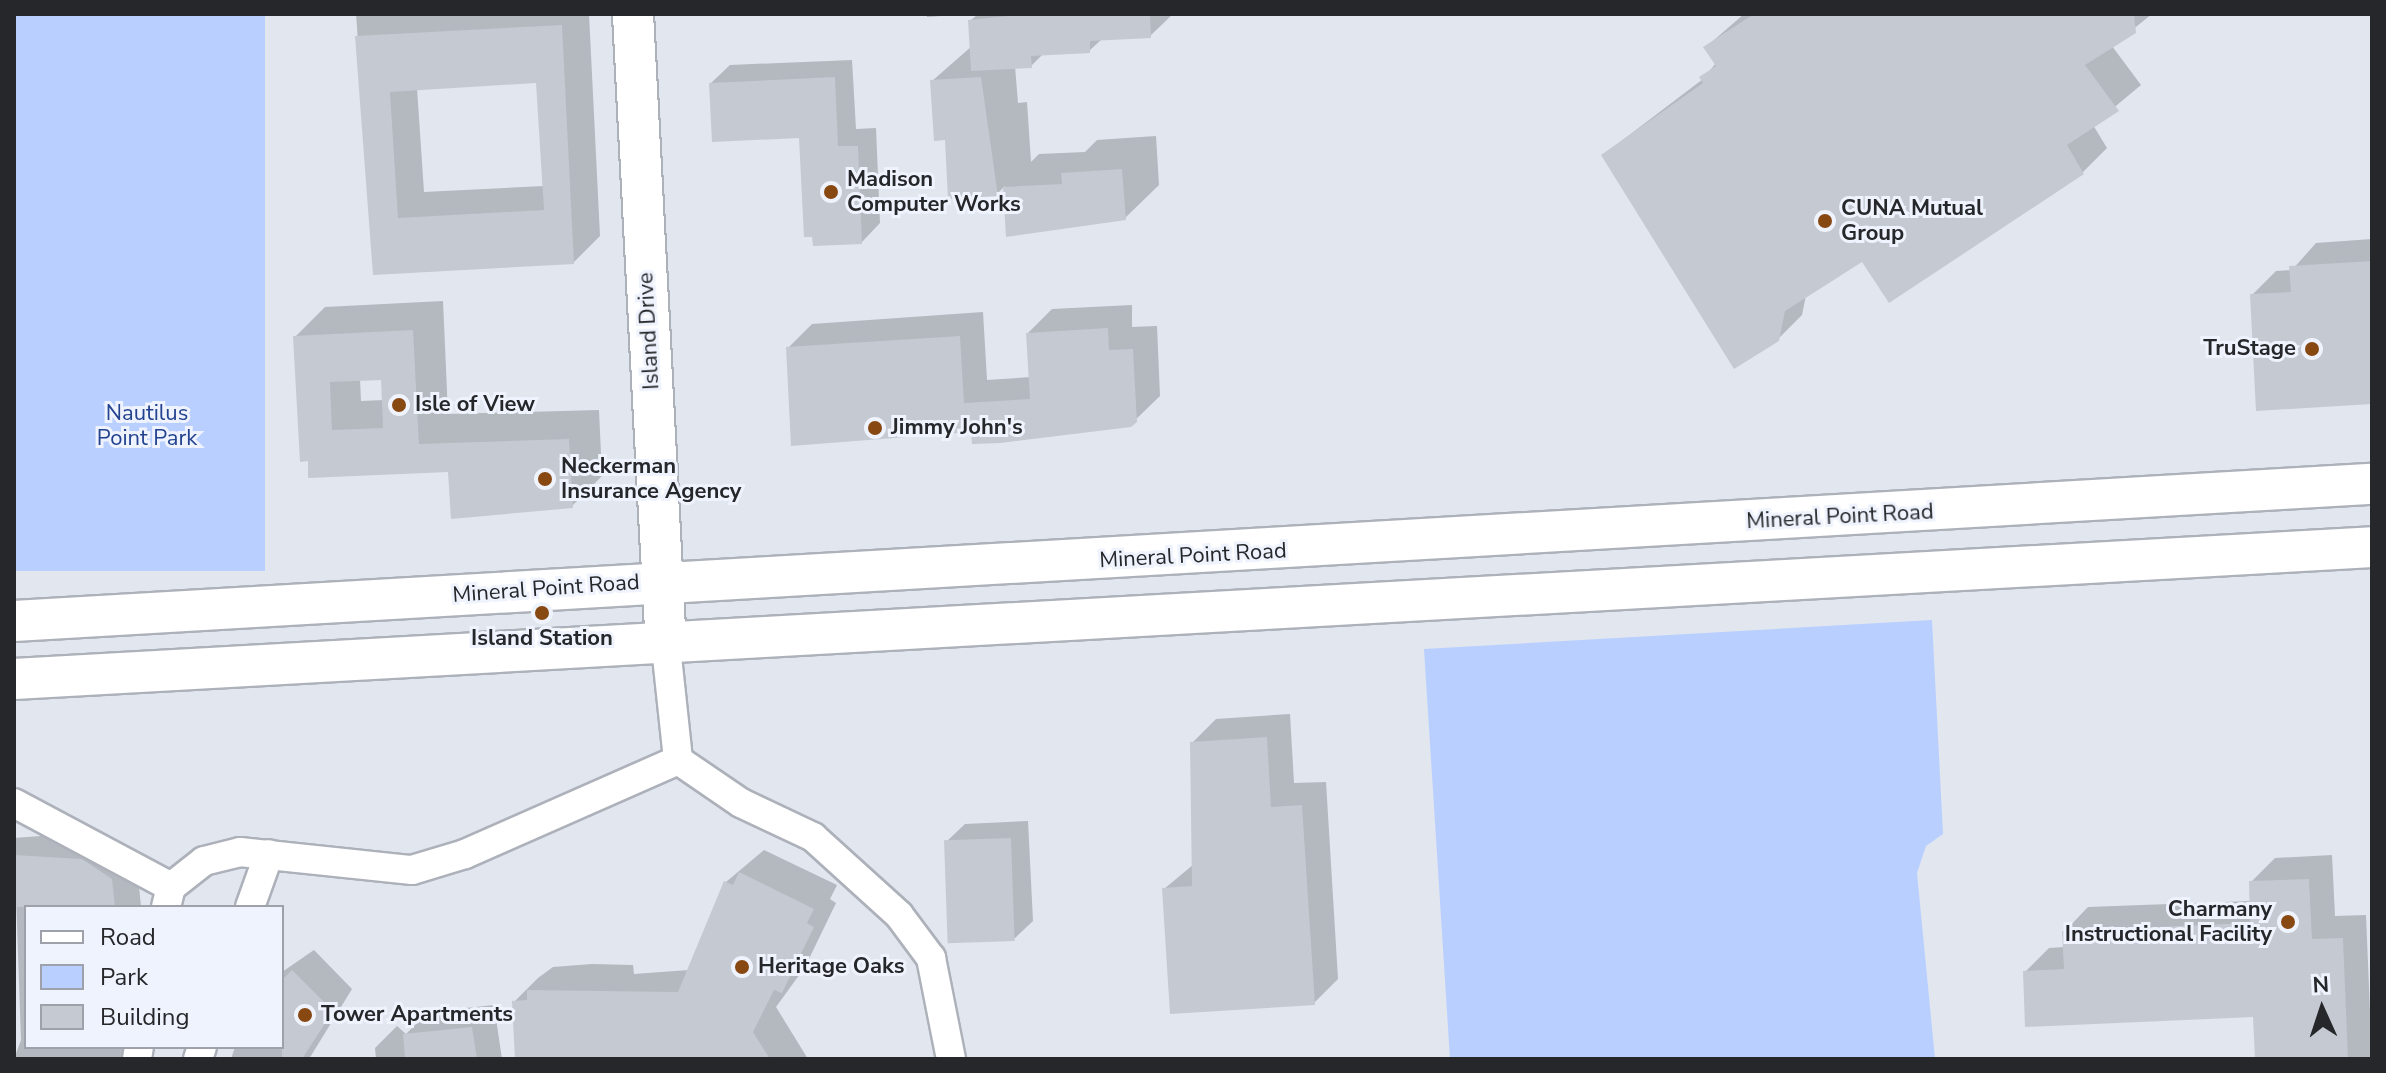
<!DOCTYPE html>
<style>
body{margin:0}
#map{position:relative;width:2386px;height:1073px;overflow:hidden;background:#e1e6ef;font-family:"Nunito Sans",sans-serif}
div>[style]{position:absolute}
.green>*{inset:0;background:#b8cfff;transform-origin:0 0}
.shadow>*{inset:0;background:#0003}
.building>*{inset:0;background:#c4c9d2;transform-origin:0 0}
.roads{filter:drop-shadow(2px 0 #adb1ba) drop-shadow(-2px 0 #adb1ba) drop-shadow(0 2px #adb1ba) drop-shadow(0 -2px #adb1ba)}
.street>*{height:28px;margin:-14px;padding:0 14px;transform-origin:14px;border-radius:14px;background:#fff}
.secondary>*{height:40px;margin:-20px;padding:0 20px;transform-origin:20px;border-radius:20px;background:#fff}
.dots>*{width:22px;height:22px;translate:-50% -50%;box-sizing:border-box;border:4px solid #eff3fd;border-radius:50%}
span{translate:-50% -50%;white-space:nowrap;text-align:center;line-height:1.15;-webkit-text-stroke:6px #eff3fd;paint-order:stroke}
.poi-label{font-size:22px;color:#25272a;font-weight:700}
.left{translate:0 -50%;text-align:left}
.right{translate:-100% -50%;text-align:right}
.street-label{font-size:22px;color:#25272a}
.park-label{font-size:22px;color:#234390}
.frame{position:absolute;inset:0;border:16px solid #25272a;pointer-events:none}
.legend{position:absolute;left:24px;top:905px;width:260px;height:144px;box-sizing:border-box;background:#eff3fd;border:2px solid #9ea1a9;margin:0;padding:10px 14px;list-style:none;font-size:24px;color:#25272a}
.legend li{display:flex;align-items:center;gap:16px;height:40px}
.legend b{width:40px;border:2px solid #9ea1a9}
.north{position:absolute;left:2282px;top:969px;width:80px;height:80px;-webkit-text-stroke:6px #eff3fd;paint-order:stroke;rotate:357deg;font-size:22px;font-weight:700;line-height:32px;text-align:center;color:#25272a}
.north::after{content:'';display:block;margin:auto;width:28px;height:36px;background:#25272a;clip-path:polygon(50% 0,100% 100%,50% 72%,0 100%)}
</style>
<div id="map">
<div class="green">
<div style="left:14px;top:14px;width:251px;height:557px"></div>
<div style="clip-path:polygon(1932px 620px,1943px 834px,1926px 846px,1917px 873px,1935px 1059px,1450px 1059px,1424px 649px)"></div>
</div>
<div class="shadow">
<div style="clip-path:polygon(evenodd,356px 14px,589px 14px,600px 236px,574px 262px,375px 272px,356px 14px,538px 81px,544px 186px,424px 192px,417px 88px,538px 81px)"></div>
<div style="clip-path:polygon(927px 14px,970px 14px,927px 17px)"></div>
<div style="clip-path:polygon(978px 14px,1173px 14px,1150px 36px,1102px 39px,1089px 51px,1043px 54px,1031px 66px,1015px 66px,1018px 103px,1027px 102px,1031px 162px,1039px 154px,1085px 152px,1097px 140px,1156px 136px,1159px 185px,1125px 218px,1007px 234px,1005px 186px,997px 194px,947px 138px,932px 81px,972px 46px,970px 21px)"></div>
<div style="clip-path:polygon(1744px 14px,2152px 14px,2112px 46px,2141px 85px,2093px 125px,2107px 148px,2083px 172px,1890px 301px,1862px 259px,1806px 295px,1802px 315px,1778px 339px,1603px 155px,1703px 79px,1716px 63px,1706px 47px)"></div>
<div style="clip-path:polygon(852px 60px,856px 129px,876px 128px,880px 223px,862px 242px,801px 136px,711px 83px,730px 65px)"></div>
<div style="clip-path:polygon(2372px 239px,2372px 402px,2252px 295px,2276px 271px,2292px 270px,2316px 243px)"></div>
<div style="clip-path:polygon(evenodd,443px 301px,448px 414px,599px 410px,602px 476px,572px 506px,450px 470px,310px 476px,295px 337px,325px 307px,443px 301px,383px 378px,384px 400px,361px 401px,360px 379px,383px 378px)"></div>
<div style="clip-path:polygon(1132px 305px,1132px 327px,1157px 326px,1160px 396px,1130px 425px,973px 430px,788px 348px,812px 324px,983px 312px,987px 380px,1031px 377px,1028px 333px,1052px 309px)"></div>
<div style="clip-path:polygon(1290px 714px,1294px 783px,1326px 782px,1338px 979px,1314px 1003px,1164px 889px,1194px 864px,1192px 743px,1216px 719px)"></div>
<div style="clip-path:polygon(1028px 821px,1033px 921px,1014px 939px,946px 842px,965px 824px)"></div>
<div style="clip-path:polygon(94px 832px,136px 855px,141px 907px,26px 907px,26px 1047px,137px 1047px,137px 1059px,14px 1059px,21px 1040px,14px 838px)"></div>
<div style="clip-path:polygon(764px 850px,837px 885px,830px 899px,836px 903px,805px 967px,776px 1007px,808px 1059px,517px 1059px,514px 1002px,538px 978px,553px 967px,592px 964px,633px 965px,634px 974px,689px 970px,726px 882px)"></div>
<div style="clip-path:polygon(2332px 855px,2335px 916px,2366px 915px,2372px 1059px,2257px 1059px,2255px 1015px,2025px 972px,2049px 948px,2065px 947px,2064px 932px,2088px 907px,2251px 901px,2251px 882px,2275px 858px)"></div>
<div style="clip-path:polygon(314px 950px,352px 989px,309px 1059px,231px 1059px,235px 1047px,282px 1047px,282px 972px)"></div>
<div style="clip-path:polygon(494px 1005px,502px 1059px,376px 1059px,375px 1048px,397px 1026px,406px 1034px,428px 1012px)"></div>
</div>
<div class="building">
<div style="clip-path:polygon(1028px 14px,1150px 14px,1151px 38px,1090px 41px,1090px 53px,1031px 56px,1032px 68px,971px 71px,968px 20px)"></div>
<div style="clip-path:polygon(1754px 14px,2134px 14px,2136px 33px,2085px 65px,2119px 111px,2067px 145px,2084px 174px,1889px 303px,1862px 262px,1785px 311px,1779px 341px,1734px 369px,1601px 155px,1703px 83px,1699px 77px,1716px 66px,1703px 47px)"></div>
<div style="clip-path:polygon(evenodd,562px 25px,574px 264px,373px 275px,355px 36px,562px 25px,536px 83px,544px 210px,398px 218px,390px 92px,536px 83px)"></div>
<div style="clip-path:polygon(835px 77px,838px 146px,858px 146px,862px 244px,813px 246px,812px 237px,804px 237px,799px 138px,712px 142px,709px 83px)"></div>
<div style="clip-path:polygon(981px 77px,998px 196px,948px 199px,945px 140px,934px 141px,930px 80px)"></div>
<div style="clip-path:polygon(1122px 169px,1126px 220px,1006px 237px,1003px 187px,1062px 184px,1061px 173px)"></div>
<div style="clip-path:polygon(2372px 261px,2372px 404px,2256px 411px,2250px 294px,2291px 292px,2289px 266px)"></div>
<div style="clip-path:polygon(1108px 328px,1109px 350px,1133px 349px,1137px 422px,1131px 427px,1000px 443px,972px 444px,971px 432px,791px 446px,786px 347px,960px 336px,964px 403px,1030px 399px,1026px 333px)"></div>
<div style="clip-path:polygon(evenodd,413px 330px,419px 444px,569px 439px,573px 508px,451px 519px,448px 472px,308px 478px,308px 461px,300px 462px,293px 336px,413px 330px,381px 380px,383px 428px,332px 430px,330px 382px,381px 380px)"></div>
<div style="clip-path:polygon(1267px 737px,1271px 807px,1302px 805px,1315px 1005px,1170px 1014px,1162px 888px,1192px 886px,1190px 742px)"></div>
<div style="left:1011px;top:838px;width:103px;height:67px;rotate:88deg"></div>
<div style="clip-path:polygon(14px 855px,82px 859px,112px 879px,115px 907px,14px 907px)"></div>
<div style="clip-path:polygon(739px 872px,814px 909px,807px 923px,814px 927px,782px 993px,774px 990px,753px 1032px,770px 1059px,515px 1059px,512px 1001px,527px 1000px,527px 990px,678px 992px,724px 881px,733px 885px)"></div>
<div style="clip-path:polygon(2309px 879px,2312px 939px,2343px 938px,2348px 1059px,2255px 1059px,2253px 1017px,2025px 1027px,2023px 971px,2064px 969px,2062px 931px,2250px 923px,2249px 881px)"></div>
<div style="clip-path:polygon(292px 970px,333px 1011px,302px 1059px,282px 1059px,282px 980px)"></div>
<div style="clip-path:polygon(472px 1027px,477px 1059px,405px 1059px,403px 1034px)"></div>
</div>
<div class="roads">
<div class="street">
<div style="left:666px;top:647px;width:114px;rotate:83.9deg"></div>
<div style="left:678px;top:760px;width:76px;rotate:34.3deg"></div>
<div style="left:741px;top:803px;width:80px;rotate:25.3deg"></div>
<div style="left:813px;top:837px;width:116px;rotate:42.2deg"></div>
<div style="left:899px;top:915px;width:54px;rotate:53.3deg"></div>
<div style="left:931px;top:958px;width:103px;rotate:78.8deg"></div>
<div style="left:14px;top:803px;width:178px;rotate:28.1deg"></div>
<div style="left:166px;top:907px;width:21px;rotate:-76deg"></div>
<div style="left:171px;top:887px;width:42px;rotate:-38.2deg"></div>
<div style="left:204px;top:861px;width:37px;rotate:-14deg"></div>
<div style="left:240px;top:852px;width:173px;rotate:6deg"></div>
<div style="left:412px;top:870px;width:55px;rotate:-16.8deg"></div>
<div style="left:465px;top:854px;width:233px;rotate:-23.8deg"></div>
<div style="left:250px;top:907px;width:56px;rotate:-70.3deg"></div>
<div style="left:137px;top:1059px;width:12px;rotate:-81deg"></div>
<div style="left:198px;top:1059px;width:13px;rotate:-72deg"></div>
</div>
<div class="secondary">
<div style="left:633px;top:14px;width:634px;rotate:87.02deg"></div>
<div style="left:14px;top:621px;width:2362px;rotate:-3.33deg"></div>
<div style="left:14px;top:679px;width:2362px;rotate:-3.2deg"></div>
</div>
</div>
<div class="dots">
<div style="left:831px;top:192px;background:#884812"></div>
<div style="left:1825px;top:221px;background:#884812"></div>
<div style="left:2312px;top:349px;background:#884812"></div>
<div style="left:399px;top:405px;background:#884812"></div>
<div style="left:875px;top:428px;background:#884812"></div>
<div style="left:545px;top:479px;background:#884812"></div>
<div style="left:542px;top:613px;background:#884812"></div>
<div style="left:2288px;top:922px;background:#884812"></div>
<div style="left:742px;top:967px;background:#884812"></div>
<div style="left:305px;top:1015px;background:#884812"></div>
</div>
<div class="poi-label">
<span class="left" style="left:847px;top:192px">Madison<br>Computer Works</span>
<span class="left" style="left:1841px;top:221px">CUNA Mutual<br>Group</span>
<span class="right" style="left:2296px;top:349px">TruStage</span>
<span class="left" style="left:415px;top:405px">Isle of View</span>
<span class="left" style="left:891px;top:428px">Jimmy John's</span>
<span class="left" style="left:561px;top:479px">Neckerman<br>Insurance Agency</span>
<span style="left:542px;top:639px">Island Station</span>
<span class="right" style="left:2272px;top:922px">Charmany<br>Instructional Facility</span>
<span class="left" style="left:758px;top:967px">Heritage Oaks</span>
<span class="left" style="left:321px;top:1015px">Tower Apartments</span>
</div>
<div class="street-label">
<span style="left:649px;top:331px;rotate:-93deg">Island Drive</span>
<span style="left:1840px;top:517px;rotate:-3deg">Mineral Point Road</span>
<span style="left:1193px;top:556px;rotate:-3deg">Mineral Point Road</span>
<span style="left:546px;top:589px;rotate:-4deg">Mineral Point Road</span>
</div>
<div class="park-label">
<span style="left:147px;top:426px">Nautilus<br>Point Park</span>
</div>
<div class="frame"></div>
<ul class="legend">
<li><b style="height:10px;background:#fff"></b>Road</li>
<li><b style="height:22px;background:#b8cfff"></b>Park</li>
<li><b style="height:22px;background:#c4c9d2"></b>Building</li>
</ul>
<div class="north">N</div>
</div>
